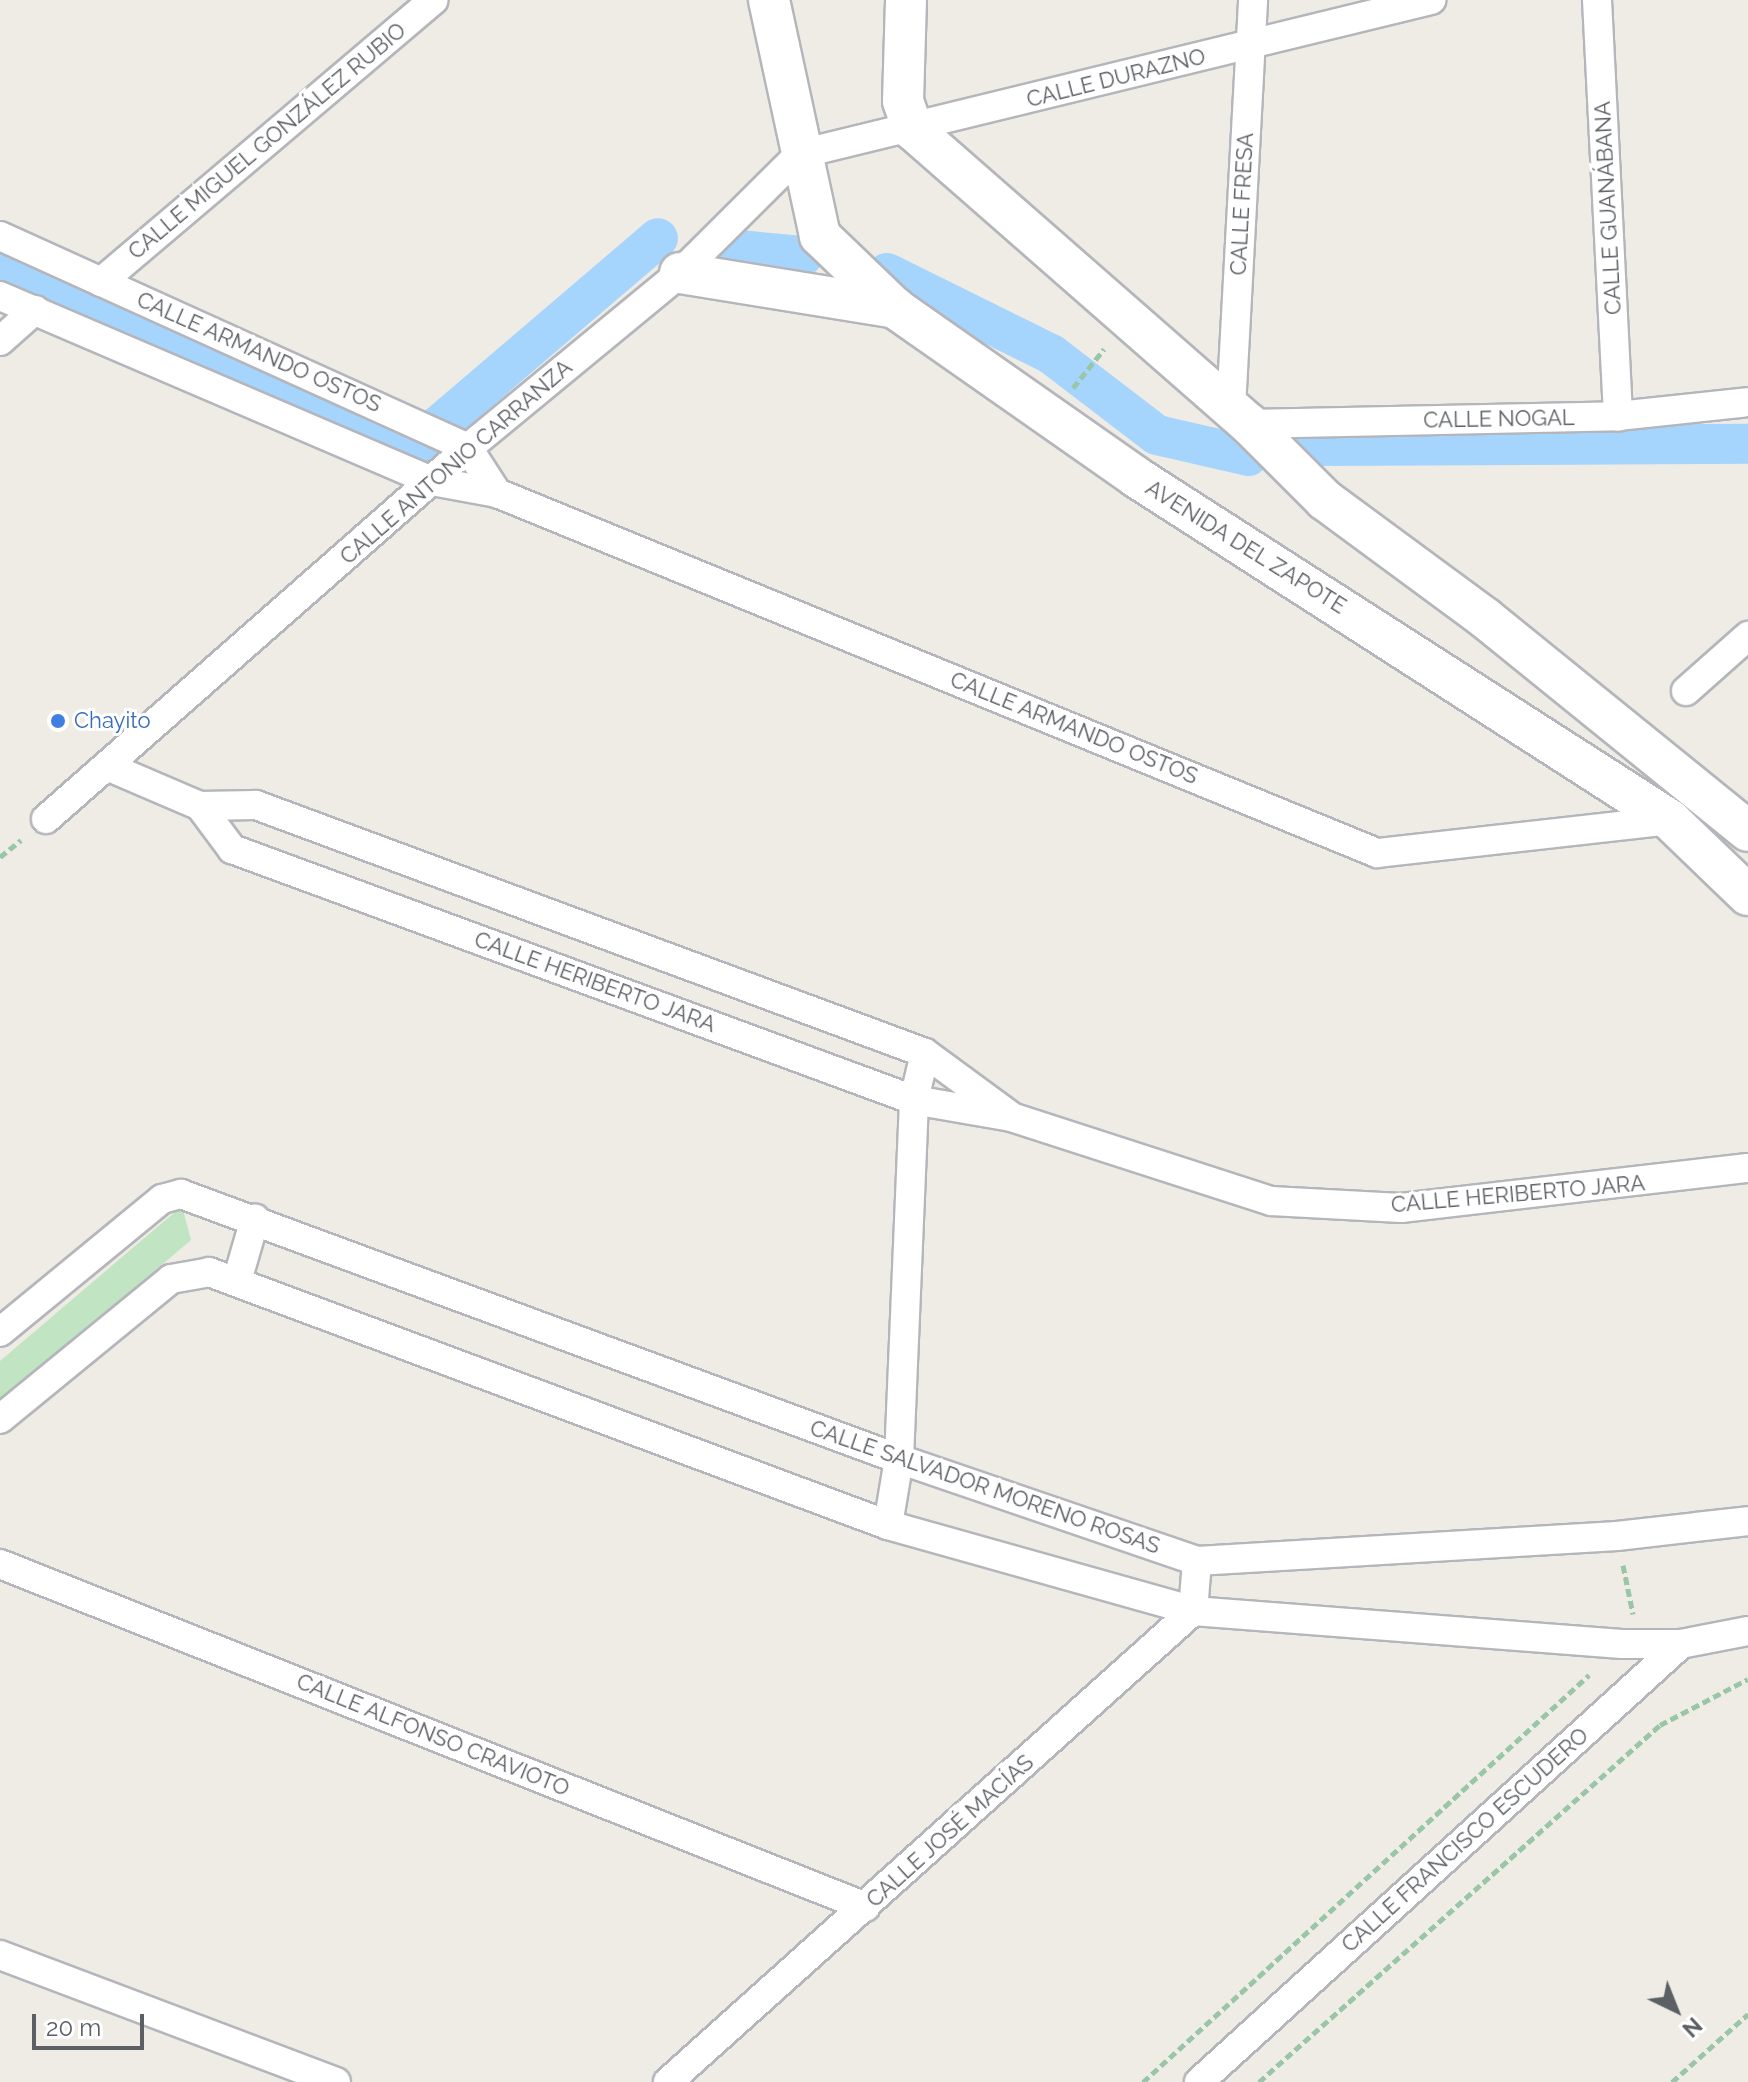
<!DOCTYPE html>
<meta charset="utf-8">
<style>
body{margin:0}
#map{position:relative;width:1748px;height:2082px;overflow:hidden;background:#eeece4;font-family:Raleway,sans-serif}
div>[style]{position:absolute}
.green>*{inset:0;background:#c1e5c2}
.canal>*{height:40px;margin:-20px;padding:0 20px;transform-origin:20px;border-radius:20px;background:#a5d4fd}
.path>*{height:5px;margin-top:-2.5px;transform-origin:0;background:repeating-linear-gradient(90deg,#9ac6a8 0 8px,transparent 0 12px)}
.roads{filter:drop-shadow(2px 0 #b4b6bb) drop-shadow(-2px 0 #b4b6bb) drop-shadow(0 2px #b4b6bb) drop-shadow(0 -2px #b4b6bb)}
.street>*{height:28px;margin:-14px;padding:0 14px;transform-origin:14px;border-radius:14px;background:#fff}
.secondary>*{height:40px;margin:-20px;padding:0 20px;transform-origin:20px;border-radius:20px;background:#fff}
.dots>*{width:22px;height:22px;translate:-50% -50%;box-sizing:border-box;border:4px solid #fff;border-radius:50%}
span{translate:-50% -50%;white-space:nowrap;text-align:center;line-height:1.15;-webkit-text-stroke:6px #fff;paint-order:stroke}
.street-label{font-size:22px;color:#5c5f64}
.shop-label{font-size:22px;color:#366cbe}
.left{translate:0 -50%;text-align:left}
.north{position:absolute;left:1636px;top:1970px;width:80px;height:80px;-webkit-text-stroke:6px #fff;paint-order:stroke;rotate:137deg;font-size:22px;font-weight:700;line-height:32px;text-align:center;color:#5c5f64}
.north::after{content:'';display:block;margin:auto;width:28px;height:36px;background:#5c5f64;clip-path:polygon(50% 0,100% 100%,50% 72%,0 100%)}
.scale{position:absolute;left:32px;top:2014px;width:112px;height:36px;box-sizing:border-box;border:4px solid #5c5f64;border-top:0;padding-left:10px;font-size:24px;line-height:28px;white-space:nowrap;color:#5c5f64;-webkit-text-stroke:6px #fff;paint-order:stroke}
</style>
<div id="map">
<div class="green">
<div style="clip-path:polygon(182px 1206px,191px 1240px,0 1403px,0 1361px)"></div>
</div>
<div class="canal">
<div style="left:738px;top:250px;width:65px;rotate:5.3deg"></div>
<div style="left:0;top:269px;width:448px;rotate:23.8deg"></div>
<div style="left:410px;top:450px;width:326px;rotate:-40.5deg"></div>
<div style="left:887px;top:273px;width:183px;rotate:26.3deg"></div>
<div style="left:1051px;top:354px;width:133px;rotate:37.4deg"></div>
<div style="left:1157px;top:435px;width:94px;rotate:12.9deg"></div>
<div style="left:1314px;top:446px;width:434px;rotate:-0.3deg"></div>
</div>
<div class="path">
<div style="left:1073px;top:388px;width:50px;rotate:-51.5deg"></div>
<div style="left:0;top:857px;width:27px;rotate:-39deg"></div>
<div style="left:1623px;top:1565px;width:50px;rotate:78.5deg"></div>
<div style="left:1143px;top:2082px;width:604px;rotate:-42.38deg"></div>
<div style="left:1259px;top:2082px;width:537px;rotate:-41.68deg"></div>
<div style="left:1660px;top:1725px;width:99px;rotate:-27.6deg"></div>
<div style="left:1672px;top:2082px;width:102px;rotate:-41.8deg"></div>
</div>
<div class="roads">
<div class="street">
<div style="left:1597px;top:0;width:417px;rotate:87.1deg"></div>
<div style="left:0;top:236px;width:514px;rotate:24.37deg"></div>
<div style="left:468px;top:448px;width:54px;rotate:57.2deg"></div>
<div style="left:101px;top:282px;width:436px;rotate:-40.3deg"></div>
<div style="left:0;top:296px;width:470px;rotate:23.2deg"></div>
<div style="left:432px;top:481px;width:66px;rotate:10.5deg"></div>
<div style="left:497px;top:493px;width:951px;rotate:22.25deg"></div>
<div style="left:1377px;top:853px;width:295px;rotate:-6.4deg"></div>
<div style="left:0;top:341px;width:47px;rotate:-41.5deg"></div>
<div style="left:1231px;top:408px;width:409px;rotate:-86.9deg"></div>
<div style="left:1249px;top:424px;width:369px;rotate:-1.2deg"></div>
<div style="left:1618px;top:416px;width:131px;rotate:-6.1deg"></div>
<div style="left:1686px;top:691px;width:83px;rotate:-41.6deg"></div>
<div style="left:109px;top:767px;width:99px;rotate:23.2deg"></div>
<div style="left:200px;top:806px;width:56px;rotate:-1deg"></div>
<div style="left:256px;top:805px;width:713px;rotate:20.34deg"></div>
<div style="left:925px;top:1053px;width:103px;rotate:36.3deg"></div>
<div style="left:200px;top:806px;width:54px;rotate:53.3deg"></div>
<div style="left:232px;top:849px;width:727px;rotate:20.21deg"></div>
<div style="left:914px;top:1100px;width:98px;rotate:9.9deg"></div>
<div style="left:1011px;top:1117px;width:273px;rotate:17.9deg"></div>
<div style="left:1271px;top:1201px;width:130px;rotate:3.1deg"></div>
<div style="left:1401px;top:1208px;width:349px;rotate:-6.6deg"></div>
<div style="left:46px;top:819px;width:562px;rotate:-41.32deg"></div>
<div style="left:468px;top:448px;width:275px;rotate:-39.5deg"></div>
<div style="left:680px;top:273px;width:169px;rotate:-44.8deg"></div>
<div style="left:800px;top:154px;width:650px;rotate:-13.72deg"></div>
<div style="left:237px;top:1281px;width:65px;rotate:-73.8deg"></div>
<div style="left:0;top:1332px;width:210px;rotate:-39.4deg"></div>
<div style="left:162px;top:1199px;width:20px;rotate:-15deg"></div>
<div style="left:181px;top:1194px;width:765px;rotate:20.26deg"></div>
<div style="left:899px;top:1459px;width:315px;rotate:18.9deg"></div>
<div style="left:1197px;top:1561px;width:421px;rotate:-3.4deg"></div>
<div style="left:1617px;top:1536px;width:132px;rotate:-6.5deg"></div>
<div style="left:0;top:1419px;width:221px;rotate:-39.3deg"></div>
<div style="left:171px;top:1279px;width:39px;rotate:-10deg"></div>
<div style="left:209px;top:1272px;width:725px;rotate:20.44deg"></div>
<div style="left:888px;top:1525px;width:317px;rotate:15.7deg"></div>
<div style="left:1193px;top:1611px;width:430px;rotate:4.4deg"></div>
<div style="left:1622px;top:1644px;width:59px"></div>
<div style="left:1681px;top:1644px;width:68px;rotate:-11deg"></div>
<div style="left:888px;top:1525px;width:67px;rotate:-80.5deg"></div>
<div style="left:899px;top:1459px;width:359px;rotate:-87.6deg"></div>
<div style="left:914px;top:1100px;width:48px;rotate:-76.8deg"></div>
<div style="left:0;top:1564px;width:931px;rotate:21.61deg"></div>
<div style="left:0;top:1955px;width:359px;rotate:20.7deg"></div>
<div style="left:668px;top:2082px;width:705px;rotate:-41.9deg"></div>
<div style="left:1193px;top:1611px;width:50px;rotate:-85.4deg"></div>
<div style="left:1199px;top:2082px;width:651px;rotate:-42.26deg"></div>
</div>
<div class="secondary">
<div style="left:769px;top:0;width:241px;rotate:77.8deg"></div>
<div style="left:820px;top:236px;width:104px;rotate:43.8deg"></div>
<div style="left:895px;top:308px;width:294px;rotate:35deg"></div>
<div style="left:1136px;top:477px;width:635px;rotate:32.71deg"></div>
<div style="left:1670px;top:820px;width:108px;rotate:43.9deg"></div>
<div style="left:906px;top:0;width:101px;rotate:91.7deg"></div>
<div style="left:903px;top:101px;width:31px;rotate:71deg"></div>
<div style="left:913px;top:130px;width:446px;rotate:41.2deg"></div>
<div style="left:1249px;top:424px;width:107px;rotate:45deg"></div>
<div style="left:1325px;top:500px;width:199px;rotate:36.4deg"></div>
<div style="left:1485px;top:618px;width:338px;rotate:39deg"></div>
<div style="left:680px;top:273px;width:218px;rotate:9.2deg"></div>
</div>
</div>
<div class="dots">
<div style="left:58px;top:721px;background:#3f7fe0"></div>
</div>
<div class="street-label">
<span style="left:1116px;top:78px;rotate:-14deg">CALLE DURAZNO</span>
<span style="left:267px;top:141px;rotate:-40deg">CALLE MIGUEL GONZÁLEZ RUBIO</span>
<span style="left:1242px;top:204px;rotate:-87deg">CALLE FRESA</span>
<span style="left:1608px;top:208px;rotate:-93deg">CALLE GUANÁBANA</span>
<span style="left:259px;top:352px;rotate:24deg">CALLE ARMANDO OSTOS</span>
<span style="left:1499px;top:419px;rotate:-1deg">CALLE NOGAL</span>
<span style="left:456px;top:462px;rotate:-41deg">CALLE ANTONIO CARRANZA</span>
<span style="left:1246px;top:547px;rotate:32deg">AVENIDA DEL ZAPOTE</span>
<span style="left:1074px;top:728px;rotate:22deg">CALLE ARMANDO OSTOS</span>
<span style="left:595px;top:982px;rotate:20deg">CALLE HERIBERTO JARA</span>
<span style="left:1518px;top:1194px;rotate:-5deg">CALLE HERIBERTO JARA</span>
<span style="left:985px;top:1487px;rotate:19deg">CALLE SALVADOR MORENO ROSAS</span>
<span style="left:433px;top:1735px;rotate:22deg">CALLE ALFONSO CRAVIOTO</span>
<span style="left:950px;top:1831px;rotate:-42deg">CALLE JOSÉ MACÍAS</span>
<span style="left:1465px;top:1840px;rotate:-42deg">CALLE FRANCISCO ESCUDERO</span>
</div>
<div class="shop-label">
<span class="left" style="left:74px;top:721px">Chayito</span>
</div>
<div class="north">N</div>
<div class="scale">20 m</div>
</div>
